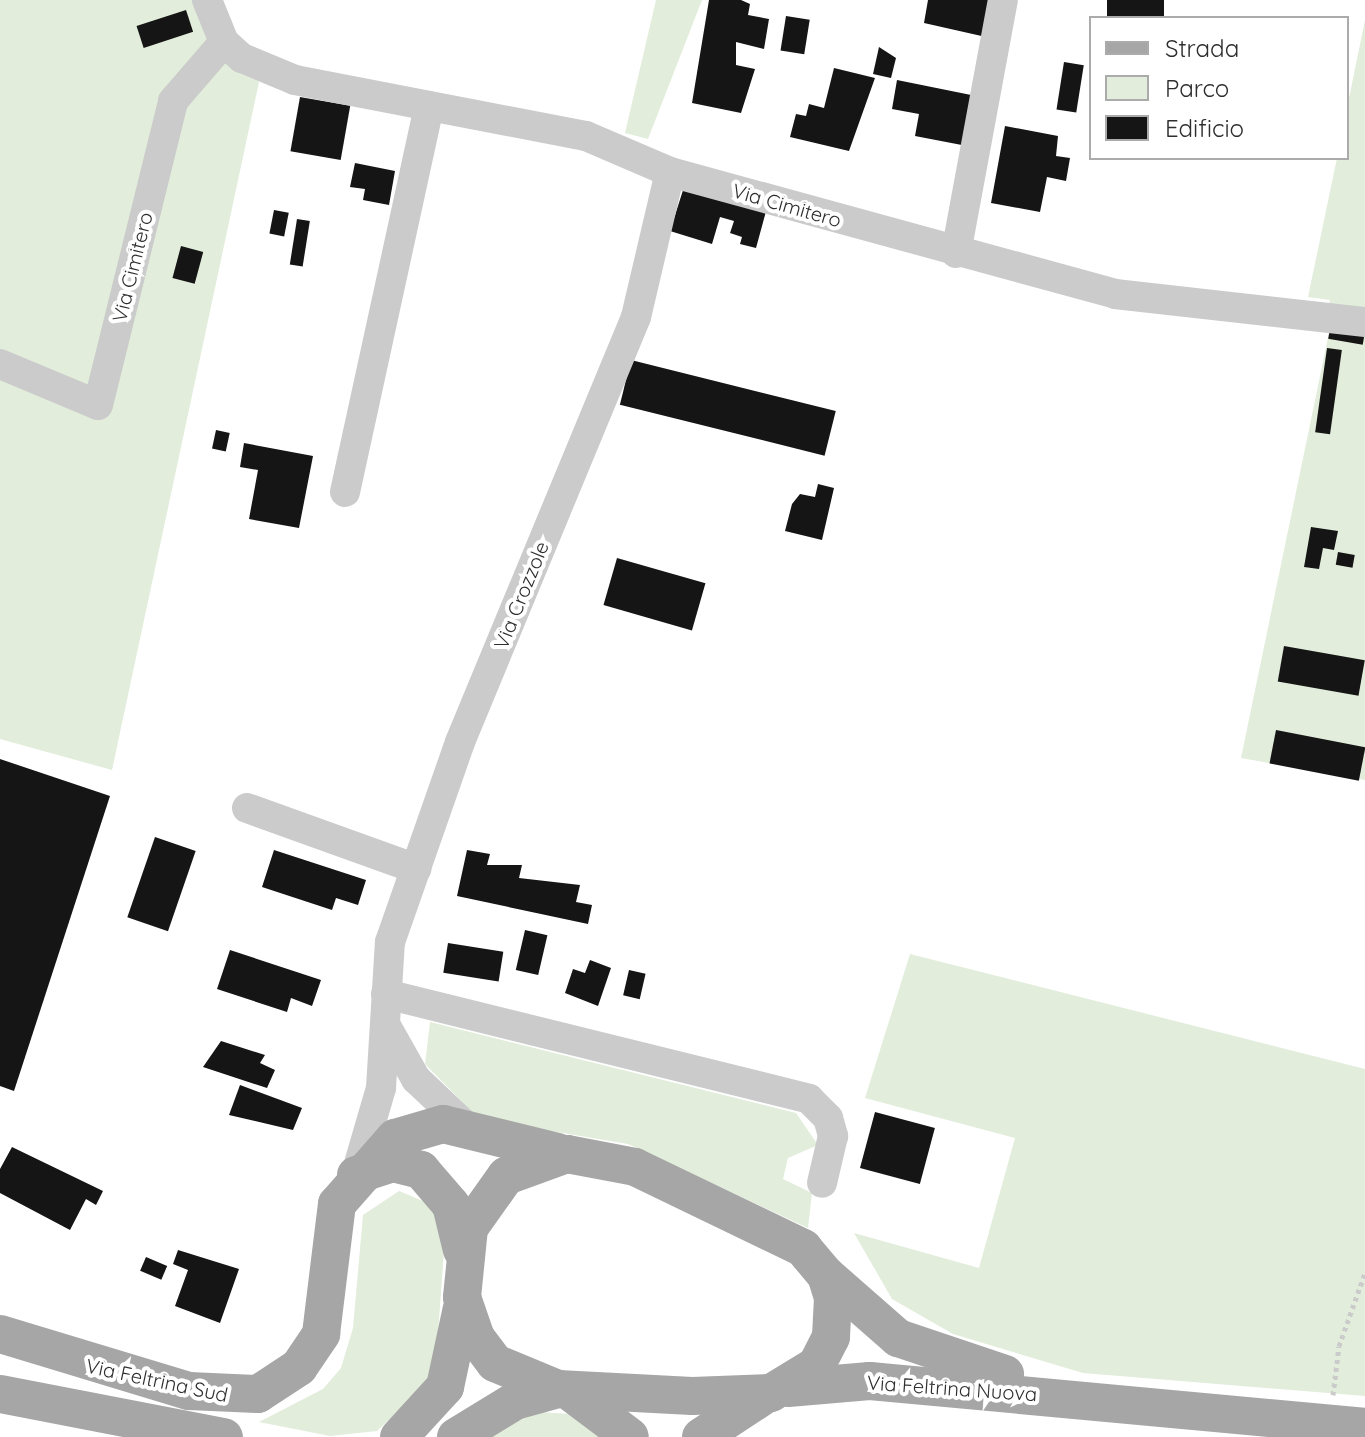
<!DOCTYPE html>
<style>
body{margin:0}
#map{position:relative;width:1365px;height:1437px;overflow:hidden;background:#fff;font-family:Quicksand,sans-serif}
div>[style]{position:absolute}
.green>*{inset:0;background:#e2eddb}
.building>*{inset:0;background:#151515;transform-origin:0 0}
.path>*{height:5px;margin-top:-2.5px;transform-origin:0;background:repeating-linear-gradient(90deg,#cbcbcb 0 4px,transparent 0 8px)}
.minor>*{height:30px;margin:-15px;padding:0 15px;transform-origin:15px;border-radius:15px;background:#cbcbcb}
.major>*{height:38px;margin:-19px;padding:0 19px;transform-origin:19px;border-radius:19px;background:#a6a6a6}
span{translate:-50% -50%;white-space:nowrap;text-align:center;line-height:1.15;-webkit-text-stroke:8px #fff;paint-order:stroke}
.street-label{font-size:20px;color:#2e2e2e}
.legend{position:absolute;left:1089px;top:16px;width:260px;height:144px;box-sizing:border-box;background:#fff;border:2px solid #ababab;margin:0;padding:10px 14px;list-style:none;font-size:24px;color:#2e2e2e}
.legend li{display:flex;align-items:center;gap:16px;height:40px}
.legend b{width:40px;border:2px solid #ababab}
</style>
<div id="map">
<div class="green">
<div style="clip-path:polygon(0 0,211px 0,234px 60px,259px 82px,112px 770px,0 739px)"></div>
<div style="clip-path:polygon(656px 0,702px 0,648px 139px,625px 133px)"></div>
<div style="clip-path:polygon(1365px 20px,1365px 326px,1325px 319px,1330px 300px,1308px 297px,1337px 158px,1347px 158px,1347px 108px)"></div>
<div style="clip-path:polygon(1331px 323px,1365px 329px,1365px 780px,1241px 758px)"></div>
<div style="clip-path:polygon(910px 954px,1365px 1069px,1365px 1396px,1083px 1373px,953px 1334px,892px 1299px,854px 1233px,979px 1268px,1015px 1138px,865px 1098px)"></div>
<div style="clip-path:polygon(430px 1022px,796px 1113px,818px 1145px,788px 1158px,783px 1179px,812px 1193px,808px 1228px,628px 1144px,479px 1119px,425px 1064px)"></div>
<div style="clip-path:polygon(399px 1191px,430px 1204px,445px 1236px,435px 1376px,377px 1431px,330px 1436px,259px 1422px,323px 1389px,341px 1368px,353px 1328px,363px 1215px)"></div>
<div style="clip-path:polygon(540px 1412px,570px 1414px,613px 1437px,477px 1437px)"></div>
</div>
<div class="building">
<div style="clip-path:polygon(709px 0,741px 0,750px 4px,748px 15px,769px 19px,764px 49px,736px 42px,736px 65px,755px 69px,741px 113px,692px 103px)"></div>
<div style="clip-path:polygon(928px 0,992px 0,986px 37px,924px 23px)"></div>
<div style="left:1107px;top:0;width:57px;height:18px"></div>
<div style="left:186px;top:10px;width:23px;height:52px;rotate:72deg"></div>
<div style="left:786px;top:16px;width:24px;height:35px;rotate:9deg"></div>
<div style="clip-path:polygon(879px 47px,896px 58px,891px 78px,873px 74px)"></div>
<div style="left:1064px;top:62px;width:20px;height:48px;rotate:9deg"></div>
<div style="clip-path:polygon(834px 68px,875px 78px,849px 151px,790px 137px,796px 114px,806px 116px,809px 104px,824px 108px)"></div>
<div style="clip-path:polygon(897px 80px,976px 96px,967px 146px,915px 136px,919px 114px,892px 109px)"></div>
<div style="left:300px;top:97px;width:51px;height:55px;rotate:10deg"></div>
<div style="clip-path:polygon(1005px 126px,1058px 136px,1056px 156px,1070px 158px,1066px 181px,1047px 177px,1040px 212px,991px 203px)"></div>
<div style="clip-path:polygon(355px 163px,395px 171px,389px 205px,363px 200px,365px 189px,350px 187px)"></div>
<div style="clip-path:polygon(684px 187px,768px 204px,756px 248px,740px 244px,742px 237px,730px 233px,734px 221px,720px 217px,712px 244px,670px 231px)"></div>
<div style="left:274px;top:210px;width:15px;height:24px;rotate:11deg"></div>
<div style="left:297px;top:219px;width:13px;height:46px;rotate:9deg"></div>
<div style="left:181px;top:246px;width:23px;height:33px;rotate:15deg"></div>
<div style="left:1331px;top:323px;width:35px;height:16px;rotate:10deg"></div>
<div style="left:1327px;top:348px;width:15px;height:85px;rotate:8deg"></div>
<div style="left:631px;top:360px;width:211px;height:46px;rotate:14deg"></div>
<div style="left:216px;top:430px;width:14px;height:19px;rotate:12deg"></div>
<div style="clip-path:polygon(244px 443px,313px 456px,299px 528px,249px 519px,258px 470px,240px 467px)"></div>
<div style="clip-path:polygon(818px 484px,834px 488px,822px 540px,785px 531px,792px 504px,800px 494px,815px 497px)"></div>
<div style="clip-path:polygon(1311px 527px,1338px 531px,1334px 550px,1323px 548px,1319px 569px,1304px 567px)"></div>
<div style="left:1338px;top:552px;width:17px;height:13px;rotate:10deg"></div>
<div style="left:617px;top:558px;width:92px;height:49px;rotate:16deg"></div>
<div style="left:1284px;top:646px;width:82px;height:36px;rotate:10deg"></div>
<div style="left:1276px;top:730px;width:91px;height:34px;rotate:11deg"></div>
<div style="clip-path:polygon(0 759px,110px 796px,14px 1091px,0 1086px)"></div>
<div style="left:155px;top:837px;width:43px;height:85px;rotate:19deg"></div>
<div style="clip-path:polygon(274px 850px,366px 880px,358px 905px,336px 898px,332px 910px,262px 887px)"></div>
<div style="clip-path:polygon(467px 850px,490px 854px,487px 865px,522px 865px,519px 878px,580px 885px,576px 902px,592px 905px,588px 924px,457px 896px)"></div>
<div style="left:525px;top:930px;width:23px;height:41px;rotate:13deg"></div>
<div style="left:448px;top:943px;width:56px;height:30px;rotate:9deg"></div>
<div style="clip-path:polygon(230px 950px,321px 980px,312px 1006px,291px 998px,287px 1012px,217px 989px)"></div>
<div style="clip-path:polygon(590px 960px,611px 968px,598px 1006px,565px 993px,573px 969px,585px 973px)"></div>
<div style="left:629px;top:970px;width:17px;height:26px;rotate:13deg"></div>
<div style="clip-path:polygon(221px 1041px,265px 1055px,260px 1063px,275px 1070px,267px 1088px,203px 1067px)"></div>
<div style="clip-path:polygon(240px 1085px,302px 1108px,293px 1130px,229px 1115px)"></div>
<div style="left:875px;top:1112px;width:62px;height:58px;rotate:15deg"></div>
<div style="clip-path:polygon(12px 1147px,103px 1191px,96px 1205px,86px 1199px,70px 1230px,0 1193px,0 1169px)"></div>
<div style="clip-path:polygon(178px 1250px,239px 1269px,220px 1323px,175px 1306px,188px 1270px,173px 1264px)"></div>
<div style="left:146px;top:1257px;width:23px;height:15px;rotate:23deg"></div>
</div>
<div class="path">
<div style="left:1333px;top:1395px;width:49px;rotate:-83deg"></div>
<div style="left:1339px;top:1346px;width:77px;rotate:-70.4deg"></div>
</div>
<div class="minor">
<div style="left:207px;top:0;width:45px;rotate:68deg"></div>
<div style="left:224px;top:42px;width:24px;rotate:42deg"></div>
<div style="left:242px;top:58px;width:57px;rotate:22.5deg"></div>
<div style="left:295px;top:80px;width:296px;rotate:10.9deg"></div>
<div style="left:586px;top:136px;width:91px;rotate:23.2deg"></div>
<div style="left:670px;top:172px;width:461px;rotate:15.3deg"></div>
<div style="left:1115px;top:294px;width:252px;rotate:6.4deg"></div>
<div style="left:956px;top:253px;width:257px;rotate:-79.5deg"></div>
<div style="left:0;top:364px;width:106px;rotate:22.7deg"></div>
<div style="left:98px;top:405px;width:313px;rotate:-76.1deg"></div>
<div style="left:173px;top:101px;width:78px;rotate:-49.2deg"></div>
<div style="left:345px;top:492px;width:395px;rotate:-77.7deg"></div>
<div style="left:247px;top:808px;width:180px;rotate:19.8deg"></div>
<div style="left:386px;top:994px;width:436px;rotate:13.9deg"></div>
<div style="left:809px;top:1099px;width:27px;rotate:45deg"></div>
<div style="left:828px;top:1118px;width:19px;rotate:74deg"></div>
<div style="left:833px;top:1136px;width:48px;rotate:103.2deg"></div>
<div style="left:386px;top:1026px;width:61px;rotate:60.5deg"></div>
<div style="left:416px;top:1079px;width:73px;rotate:43.3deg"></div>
<div style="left:356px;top:1174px;width:90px;rotate:-73.8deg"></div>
<div style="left:381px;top:1088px;width:146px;rotate:-86.5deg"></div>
<div style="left:390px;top:942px;width:212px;rotate:-70.7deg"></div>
<div style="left:460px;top:742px;width:460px;rotate:-67.5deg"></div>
<div style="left:636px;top:317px;width:149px;rotate:-76.8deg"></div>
</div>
<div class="major">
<div style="left:567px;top:1154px;width:69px;rotate:10.8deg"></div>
<div style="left:635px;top:1167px;width:187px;rotate:25.7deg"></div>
<div style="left:803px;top:1248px;width:35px;rotate:50deg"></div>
<div style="left:826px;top:1275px;width:24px;rotate:73deg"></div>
<div style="left:833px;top:1298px;width:39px;rotate:93deg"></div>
<div style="left:831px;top:1337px;width:31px;rotate:117deg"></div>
<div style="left:817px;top:1365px;width:54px;rotate:148.7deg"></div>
<div style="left:771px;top:1393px;width:79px;rotate:177.8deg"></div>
<div style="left:692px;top:1396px;width:134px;rotate:-177deg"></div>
<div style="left:558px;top:1389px;width:68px;rotate:-157.6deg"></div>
<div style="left:495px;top:1363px;width:31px;rotate:-127deg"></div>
<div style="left:476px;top:1338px;width:43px;rotate:-108.9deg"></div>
<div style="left:462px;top:1297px;width:69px;rotate:-84.2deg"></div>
<div style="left:469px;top:1228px;width:64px;rotate:-54.6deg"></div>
<div style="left:506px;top:1176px;width:65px;rotate:-19.8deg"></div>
<div style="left:356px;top:1175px;width:39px;rotate:-18deg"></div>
<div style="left:393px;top:1163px;width:29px;rotate:14deg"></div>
<div style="left:421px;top:1170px;width:46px;rotate:49.4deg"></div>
<div style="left:451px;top:1205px;width:46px;rotate:76.3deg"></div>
<div style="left:826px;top:1275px;width:96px;rotate:41.2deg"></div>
<div style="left:898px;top:1338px;width:113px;rotate:18.6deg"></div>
<div style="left:0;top:1334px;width:197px;rotate:16.8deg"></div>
<div style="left:189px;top:1391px;width:69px;rotate:2.5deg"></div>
<div style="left:258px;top:1394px;width:49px;rotate:-33.4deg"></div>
<div style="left:299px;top:1367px;width:40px;rotate:-56deg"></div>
<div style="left:321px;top:1334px;width:131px;rotate:-83deg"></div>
<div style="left:337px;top:1204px;width:88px;rotate:-48.7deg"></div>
<div style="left:395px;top:1138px;width:50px;rotate:-16.3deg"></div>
<div style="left:443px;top:1124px;width:118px;rotate:13.7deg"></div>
<div style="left:788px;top:1388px;width:82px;rotate:-4.9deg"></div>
<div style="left:870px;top:1381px;width:497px;rotate:5.3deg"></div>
<div style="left:0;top:1394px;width:228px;rotate:10.9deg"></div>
<div style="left:573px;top:1394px;width:71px;rotate:37deg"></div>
<div style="left:399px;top:1437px;width:68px;rotate:-47.4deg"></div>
<div style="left:445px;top:1387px;width:81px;rotate:-77.9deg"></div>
<div style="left:456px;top:1437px;width:69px;rotate:-31.4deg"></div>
<div style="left:515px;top:1401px;width:45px;rotate:-15.6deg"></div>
<div style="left:701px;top:1437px;width:73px;rotate:-33.3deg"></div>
</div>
<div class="street-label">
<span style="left:787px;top:205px;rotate:16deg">Via Cimitero</span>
<span style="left:132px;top:267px;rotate:-76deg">Via Cimitero</span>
<span style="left:521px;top:595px;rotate:-68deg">Via Crozzole</span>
<span style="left:157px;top:1380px;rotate:12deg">Via Feltrina Sud</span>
<span style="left:952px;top:1388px;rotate:4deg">Via Feltrina Nuova</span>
</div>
<ul class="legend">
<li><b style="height:10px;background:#a6a6a6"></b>Strada</li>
<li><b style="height:22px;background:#e2eddb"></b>Parco</li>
<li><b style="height:22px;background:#151515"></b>Edificio</li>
</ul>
</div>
